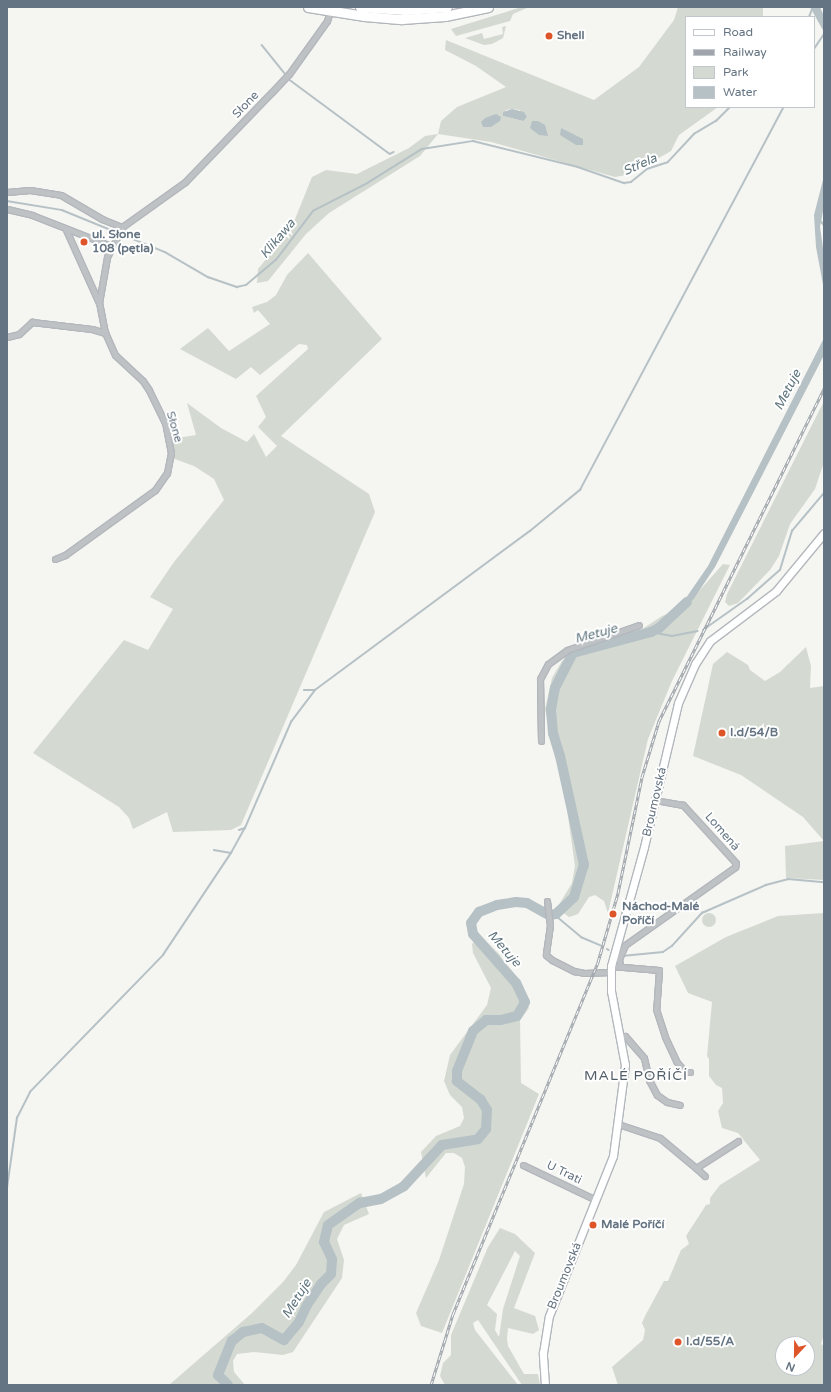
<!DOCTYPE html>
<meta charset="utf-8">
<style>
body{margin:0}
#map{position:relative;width:831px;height:1392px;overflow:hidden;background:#f5f5f1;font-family:"Varela Round",sans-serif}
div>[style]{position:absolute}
.green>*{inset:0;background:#d4dad1}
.round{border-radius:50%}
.water>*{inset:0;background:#b6c1c6}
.stream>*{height:1.5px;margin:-0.75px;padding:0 0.75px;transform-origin:0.75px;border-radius:0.75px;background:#b6c1c6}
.river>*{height:10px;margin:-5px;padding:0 5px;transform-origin:5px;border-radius:5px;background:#b6c1c6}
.roads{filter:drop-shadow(1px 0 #b3b7bc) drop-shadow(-1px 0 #b3b7bc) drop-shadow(0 1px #b3b7bc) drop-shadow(0 -1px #b3b7bc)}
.street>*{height:5px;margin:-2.5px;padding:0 2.5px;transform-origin:2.5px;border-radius:2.5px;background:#bec2c5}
.secondary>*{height:7px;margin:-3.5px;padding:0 3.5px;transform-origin:3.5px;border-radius:3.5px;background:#fff}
.highway>*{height:9px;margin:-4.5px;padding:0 4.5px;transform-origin:4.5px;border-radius:4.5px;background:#fff}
.rail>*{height:3px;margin-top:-1.5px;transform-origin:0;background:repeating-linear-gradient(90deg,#fff 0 4.5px,#9fa5ab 0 9px);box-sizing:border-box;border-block:1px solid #9fa5ab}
.dots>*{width:11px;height:11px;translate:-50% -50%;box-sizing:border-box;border:2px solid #fff;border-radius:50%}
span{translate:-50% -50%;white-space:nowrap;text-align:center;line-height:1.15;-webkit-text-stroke:4px #fff;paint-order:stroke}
.poi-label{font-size:12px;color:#657482;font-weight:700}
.left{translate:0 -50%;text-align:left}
.street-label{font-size:12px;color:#657482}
.water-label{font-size:13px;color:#60767f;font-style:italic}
.quarter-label{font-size:14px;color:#525e67;letter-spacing:1px}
.frame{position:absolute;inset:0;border:8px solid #657482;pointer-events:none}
.legend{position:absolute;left:685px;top:16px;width:130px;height:92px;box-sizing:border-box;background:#fff;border:1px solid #c1c7cd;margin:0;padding:5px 7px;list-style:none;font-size:12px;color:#657482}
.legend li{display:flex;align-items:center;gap:8px;height:20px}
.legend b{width:20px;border:1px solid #c1c7cd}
.north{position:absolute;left:775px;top:1336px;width:40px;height:40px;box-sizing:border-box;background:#fff;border:1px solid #c1c7cd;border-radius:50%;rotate:202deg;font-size:11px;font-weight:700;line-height:16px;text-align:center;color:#657482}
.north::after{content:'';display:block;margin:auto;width:14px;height:18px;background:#de5529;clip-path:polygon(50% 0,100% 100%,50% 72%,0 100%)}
</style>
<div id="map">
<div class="green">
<div style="clip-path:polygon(522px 7px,529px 7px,513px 14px,510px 21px,456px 36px,451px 29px)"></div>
<div style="clip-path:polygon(evenodd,678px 7px,763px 7px,763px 17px,686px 17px,686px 107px,718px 107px,679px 135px,671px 151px,631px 174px,615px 177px,491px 142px,438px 134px,420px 156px,329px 213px,306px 234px,268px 281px,257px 283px,258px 269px,291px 229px,312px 177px,326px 170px,357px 174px,409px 148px,425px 136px,438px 134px,441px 121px,457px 107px,506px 87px,476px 66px,445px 50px,446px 40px,594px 100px,639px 67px,674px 20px,678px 7px,512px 109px,520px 110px,523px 121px,503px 116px,506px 110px,512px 109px)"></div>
<div style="clip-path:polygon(506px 26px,503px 38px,492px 44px,484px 45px,465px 38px,482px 33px,484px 39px,503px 34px,502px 27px)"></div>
<div style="clip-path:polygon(308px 253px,382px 339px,281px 436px,369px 494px,375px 512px,241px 825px,231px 830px,173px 832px,167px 812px,133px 829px,129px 818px,119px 807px,33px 753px,124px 640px,148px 650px,173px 609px,150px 597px,174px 562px,224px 500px,214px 479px,194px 466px,172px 458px,171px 439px,196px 435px,187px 403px,221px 428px,247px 442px,254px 434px,266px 457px,277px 446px,258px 427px,266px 417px,256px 396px,308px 349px,307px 345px,299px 344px,260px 375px,251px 367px,236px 379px,180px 349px,208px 328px,229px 351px,270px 324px,258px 310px,254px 313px,252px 307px,267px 302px,276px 295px,287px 275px)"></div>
<div style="clip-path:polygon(824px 401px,823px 465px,815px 489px,790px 524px,779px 556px,770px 570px,738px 603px,729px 606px,725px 602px,727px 594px)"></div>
<div style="clip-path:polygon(723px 564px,730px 565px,672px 681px,648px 739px,608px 913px,604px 901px,595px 895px,589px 897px,578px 914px,569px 917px,557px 908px,572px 883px,575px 866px,565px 795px,545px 709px,552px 678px,562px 661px,596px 643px,641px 630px,662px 616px,684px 608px)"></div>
<div style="clip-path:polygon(806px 647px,811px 666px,810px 688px,824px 686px,824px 880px,786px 878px,785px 846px,824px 841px,803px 817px,741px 775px,693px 756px,713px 664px,727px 652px,748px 665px,750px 670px,765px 681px,780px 672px)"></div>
<div class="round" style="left:702px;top:913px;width:14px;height:14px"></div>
<div style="clip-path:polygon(evenodd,824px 913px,824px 1334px,821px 1344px,824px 1346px,824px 1385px,618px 1385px,612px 1367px,643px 1340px,645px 1330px,642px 1323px,645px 1316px,664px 1281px,668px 1281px,681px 1250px,689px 1244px,686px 1236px,706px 1205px,710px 1204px,710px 1198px,720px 1185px,760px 1160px,738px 1133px,722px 1128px,718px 1111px,723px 1103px,722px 1088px,716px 1085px,709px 1076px,709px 1059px,707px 1056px,712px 1002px,688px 993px,675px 966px,726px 937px,778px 916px,824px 913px,783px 1344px,807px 1344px,807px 1368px,783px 1368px,783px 1344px)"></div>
<div style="clip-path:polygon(480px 935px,500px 955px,522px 990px,529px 1008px,520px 1020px,521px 1083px,539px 1094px,442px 1333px,421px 1326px,416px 1313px,439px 1260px,464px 1184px,465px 1167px,462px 1158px,454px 1153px,446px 1153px,426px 1178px,421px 1152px,436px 1136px,460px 1126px,464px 1118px,462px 1107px,450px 1095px,444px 1081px,450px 1055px,487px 1005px,491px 988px,473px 953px,472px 944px)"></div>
<div style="clip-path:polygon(361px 1193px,369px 1214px,344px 1225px,337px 1239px,344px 1260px,342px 1278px,293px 1352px,283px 1355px,254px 1352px,237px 1354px,233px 1361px,234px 1372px,245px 1385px,169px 1385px,252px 1313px,283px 1282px,296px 1265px,324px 1212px)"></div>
<div style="clip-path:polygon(evenodd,500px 1228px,515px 1234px,535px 1253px,514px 1308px,535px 1316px,539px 1330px,533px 1334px,508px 1328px,507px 1339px,508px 1346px,524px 1374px,538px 1374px,540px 1385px,522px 1385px,478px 1320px,473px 1323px,475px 1330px,518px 1385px,445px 1385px,440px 1376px,443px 1363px,451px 1355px,451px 1335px,488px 1247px,500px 1228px,515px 1251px,520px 1256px,503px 1309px,499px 1337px,495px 1330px,497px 1314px,487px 1305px,515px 1251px)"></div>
</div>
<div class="water">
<div style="clip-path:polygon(810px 7px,820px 7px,824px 16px,824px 32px)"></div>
<div style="clip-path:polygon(512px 109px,524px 112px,527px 117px,523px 121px,503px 116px,503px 112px)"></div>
<div style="clip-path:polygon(496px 114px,501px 117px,500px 121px,491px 127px,483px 127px,481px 122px,485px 118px)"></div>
<div style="clip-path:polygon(532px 121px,538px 121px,545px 125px,548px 136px,539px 135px,530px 128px)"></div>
<div style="clip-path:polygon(561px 128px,583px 139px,583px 145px,576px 145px,560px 135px)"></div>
<div style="clip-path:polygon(824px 176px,824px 206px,820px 227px,824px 255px,824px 290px,816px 247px,814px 215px)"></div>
<div style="clip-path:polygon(824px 338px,824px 355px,715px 567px,693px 600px,677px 611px,708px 566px)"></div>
</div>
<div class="stream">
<div style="left:809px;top:17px;width:11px;rotate:-68deg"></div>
<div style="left:262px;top:45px;width:36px;rotate:51deg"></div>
<div style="left:814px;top:49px;width:18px;rotate:-56deg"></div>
<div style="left:290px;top:80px;width:124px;rotate:36.5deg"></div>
<div style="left:390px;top:154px;width:4px;rotate:-27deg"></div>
<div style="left:7px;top:201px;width:56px;rotate:9.3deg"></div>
<div style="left:62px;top:210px;width:111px;rotate:22.2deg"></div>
<div style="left:165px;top:252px;width:50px;rotate:30.2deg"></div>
<div style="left:208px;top:277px;width:31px;rotate:19deg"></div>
<div style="left:237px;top:287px;width:9px;rotate:-13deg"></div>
<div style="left:246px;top:285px;width:39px;rotate:-40deg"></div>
<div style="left:276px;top:260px;width:61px;rotate:-52.9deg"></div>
<div style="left:313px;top:211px;width:59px;rotate:-27deg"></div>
<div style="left:366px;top:184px;width:66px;rotate:-32deg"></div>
<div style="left:422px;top:149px;width:52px;rotate:-8.9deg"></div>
<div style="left:473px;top:141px;width:108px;rotate:13.9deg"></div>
<div style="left:578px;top:167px;width:49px;rotate:19.2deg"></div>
<div style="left:624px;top:183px;width:7px;rotate:-8deg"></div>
<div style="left:631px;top:182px;width:21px;rotate:-39deg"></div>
<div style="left:647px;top:169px;width:22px;rotate:-18deg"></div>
<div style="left:668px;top:162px;width:38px;rotate:-47deg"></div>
<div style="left:694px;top:134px;width:26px;rotate:-31deg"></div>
<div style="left:716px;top:121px;width:20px;rotate:-45deg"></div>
<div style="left:820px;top:220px;width:6px;rotate:51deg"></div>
<div style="left:703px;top:630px;width:54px;rotate:-35.2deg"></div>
<div style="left:747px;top:599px;width:44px;rotate:-41.3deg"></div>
<div style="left:780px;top:570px;width:41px;rotate:-72.9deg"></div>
<div style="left:792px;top:531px;width:50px;rotate:-49.9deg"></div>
<div style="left:651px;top:632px;width:21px;rotate:11deg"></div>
<div style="left:672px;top:636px;width:26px;rotate:-11deg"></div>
<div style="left:304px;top:690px;width:10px"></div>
<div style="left:239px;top:830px;width:6px;rotate:-18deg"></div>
<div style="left:214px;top:850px;width:17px;rotate:10deg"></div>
<div style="left:554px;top:914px;width:35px;rotate:40deg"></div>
<div style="left:581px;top:937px;width:21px;rotate:23deg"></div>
<div style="left:607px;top:949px;width:2px;rotate:27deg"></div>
<div style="left:622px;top:956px;width:41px;rotate:-5.6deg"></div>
<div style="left:663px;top:952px;width:11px;rotate:-34deg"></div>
<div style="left:672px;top:946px;width:45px;rotate:-47.7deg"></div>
<div style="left:702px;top:913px;width:70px;rotate:-23.6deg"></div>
<div style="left:766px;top:885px;width:23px;rotate:-15deg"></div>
<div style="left:788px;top:879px;width:36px;rotate:5deg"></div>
<div style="left:7px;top:1188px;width:71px;rotate:-81.9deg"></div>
<div style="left:17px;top:1118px;width:29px;rotate:-63deg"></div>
<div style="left:30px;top:1092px;width:191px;rotate:-45.8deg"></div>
<div style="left:163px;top:955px;width:123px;rotate:-56.3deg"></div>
<div style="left:231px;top:853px;width:29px;rotate:-61deg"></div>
<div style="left:245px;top:828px;width:116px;rotate:-66.5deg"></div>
<div style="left:291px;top:722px;width:40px;rotate:-53deg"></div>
<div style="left:315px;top:690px;width:267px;rotate:-36.5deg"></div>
<div style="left:530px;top:531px;width:65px;rotate:-39.4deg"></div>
<div style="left:580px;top:490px;width:434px;rotate:-62deg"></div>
</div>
<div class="river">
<div style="left:228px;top:1385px;width:14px;rotate:-135deg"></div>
<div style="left:218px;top:1375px;width:37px;rotate:-68deg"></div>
<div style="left:232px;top:1341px;width:14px;rotate:-39deg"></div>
<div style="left:243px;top:1332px;width:19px;rotate:-12deg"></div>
<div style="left:262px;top:1328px;width:25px;rotate:29deg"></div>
<div style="left:284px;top:1340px;width:23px;rotate:-50deg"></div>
<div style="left:299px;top:1322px;width:19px;rotate:-65deg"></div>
<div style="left:307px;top:1305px;width:25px;rotate:-56deg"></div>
<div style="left:321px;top:1284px;width:14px;rotate:-45deg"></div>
<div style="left:331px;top:1274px;width:15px;rotate:-86deg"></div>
<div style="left:332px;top:1259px;width:19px;rotate:-115deg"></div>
<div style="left:324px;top:1242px;width:17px;rotate:-77deg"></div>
<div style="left:328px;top:1225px;width:39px;rotate:-35deg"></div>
<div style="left:360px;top:1203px;width:21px;rotate:-11deg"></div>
<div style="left:381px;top:1199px;width:26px;rotate:-29deg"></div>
<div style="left:404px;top:1186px;width:56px;rotate:-47.2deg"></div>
<div style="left:442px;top:1145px;width:36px;rotate:-9deg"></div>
<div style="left:478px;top:1139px;width:13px;rotate:-51deg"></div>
<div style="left:486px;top:1129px;width:19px;rotate:-87deg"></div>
<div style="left:487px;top:1110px;width:12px;rotate:-121deg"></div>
<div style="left:481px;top:1100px;width:31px;rotate:-142deg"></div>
<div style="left:457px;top:1081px;width:10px;rotate:-90deg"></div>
<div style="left:457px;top:1071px;width:43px;rotate:-68.2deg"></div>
<div style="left:473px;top:1031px;width:17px;rotate:-40deg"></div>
<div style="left:486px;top:1020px;width:15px"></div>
<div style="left:501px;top:1020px;width:16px;rotate:-14deg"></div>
<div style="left:517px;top:1016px;width:16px;rotate:-60deg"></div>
<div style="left:525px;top:1002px;width:21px;rotate:-115deg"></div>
<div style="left:516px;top:983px;width:65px;rotate:-131.3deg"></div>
<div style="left:473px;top:934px;width:11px;rotate:-100deg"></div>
<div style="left:471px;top:923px;width:14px;rotate:-54deg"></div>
<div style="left:479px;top:912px;width:19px;rotate:-21deg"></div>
<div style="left:497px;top:905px;width:19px;rotate:-9deg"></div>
<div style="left:516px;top:902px;width:11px;rotate:5deg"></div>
<div style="left:527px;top:903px;width:25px;rotate:29deg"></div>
<div style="left:549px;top:915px;width:7px;rotate:-8deg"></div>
<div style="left:556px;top:914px;width:25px;rotate:-43deg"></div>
<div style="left:574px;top:897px;width:34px;rotate:-73deg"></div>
<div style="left:584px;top:865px;width:112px;rotate:-102.4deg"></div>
<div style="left:560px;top:756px;width:24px;rotate:-107deg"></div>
<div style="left:553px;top:733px;width:23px;rotate:-95deg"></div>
<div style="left:551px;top:710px;width:22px;rotate:-80deg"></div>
<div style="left:555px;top:688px;width:39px;rotate:-63deg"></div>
<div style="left:573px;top:653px;width:81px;rotate:-15.1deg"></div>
<div style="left:651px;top:632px;width:9px;rotate:-27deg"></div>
<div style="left:659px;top:628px;width:38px;rotate:-43deg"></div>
</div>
<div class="roads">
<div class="street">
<div style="left:7px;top:192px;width:23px;rotate:-5deg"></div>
<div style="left:30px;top:190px;width:31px;rotate:9deg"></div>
<div style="left:61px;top:195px;width:48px;rotate:30.3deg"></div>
<div style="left:102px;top:219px;width:22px;rotate:22deg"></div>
<div style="left:7px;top:209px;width:26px;rotate:13deg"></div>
<div style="left:32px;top:215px;width:85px;rotate:21.4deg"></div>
<div style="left:122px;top:227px;width:77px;rotate:-35.5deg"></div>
<div style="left:185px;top:182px;width:125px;rotate:-46deg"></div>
<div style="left:272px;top:92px;width:25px;rotate:-47deg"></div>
<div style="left:289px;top:74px;width:65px;rotate:-54.4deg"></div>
<div style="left:327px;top:21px;width:10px;rotate:-73deg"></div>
<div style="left:99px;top:303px;width:47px;rotate:-80.1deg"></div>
<div style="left:107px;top:257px;width:34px;rotate:-63deg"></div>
<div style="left:7px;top:337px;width:12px;rotate:-14deg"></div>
<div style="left:19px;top:334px;width:18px;rotate:-43deg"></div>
<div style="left:32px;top:322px;width:60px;rotate:6.7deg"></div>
<div style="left:92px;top:329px;width:14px;rotate:17deg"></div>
<div style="left:55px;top:559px;width:11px;rotate:-22deg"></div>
<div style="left:65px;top:555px;width:111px;rotate:-35.8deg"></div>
<div style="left:155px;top:490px;width:21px;rotate:-55deg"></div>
<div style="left:167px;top:473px;width:20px;rotate:-79deg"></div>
<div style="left:171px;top:453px;width:31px;rotate:-101deg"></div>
<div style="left:165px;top:423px;width:37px;rotate:-116deg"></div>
<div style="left:149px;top:390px;width:11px;rotate:-124deg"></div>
<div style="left:143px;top:381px;width:38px;rotate:-137deg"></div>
<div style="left:115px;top:355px;width:24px;rotate:-114deg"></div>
<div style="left:105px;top:333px;width:31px;rotate:-101deg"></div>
<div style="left:99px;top:303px;width:80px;rotate:-114.3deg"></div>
<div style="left:541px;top:741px;width:62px;rotate:-90.9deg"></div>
<div style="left:540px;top:679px;width:17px;rotate:-62deg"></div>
<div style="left:548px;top:664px;width:24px;rotate:-36deg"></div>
<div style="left:567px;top:650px;width:76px;rotate:-19.1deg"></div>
<div style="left:547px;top:901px;width:24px;rotate:83deg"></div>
<div style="left:550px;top:925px;width:30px;rotate:98deg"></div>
<div style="left:546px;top:955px;width:8px;rotate:40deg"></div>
<div style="left:552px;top:960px;width:25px;rotate:27deg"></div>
<div style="left:574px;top:971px;width:10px;rotate:11deg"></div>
<div style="left:584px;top:973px;width:27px;rotate:-2deg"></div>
<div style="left:611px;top:966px;width:48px;rotate:4.8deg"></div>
<div style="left:659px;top:970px;width:39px;rotate:94deg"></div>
<div style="left:656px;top:1009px;width:29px;rotate:72deg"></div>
<div style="left:665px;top:1037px;width:26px;rotate:65deg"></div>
<div style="left:676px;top:1061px;width:14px;rotate:51deg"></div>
<div style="left:685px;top:1072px;width:5px"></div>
<div style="left:620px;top:966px;width:7px;rotate:-98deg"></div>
<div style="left:619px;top:959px;width:15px;rotate:-67deg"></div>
<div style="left:625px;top:945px;width:135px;rotate:-35.3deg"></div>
<div style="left:735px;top:867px;width:4px;rotate:-76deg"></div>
<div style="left:736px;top:863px;width:79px;rotate:-132.4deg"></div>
<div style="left:683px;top:805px;width:28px;rotate:-170deg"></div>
<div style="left:620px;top:1036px;width:5px"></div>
<div style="left:625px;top:1036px;width:29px;rotate:49deg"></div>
<div style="left:644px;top:1058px;width:23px;rotate:77deg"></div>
<div style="left:649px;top:1080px;width:17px;rotate:62deg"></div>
<div style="left:657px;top:1095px;width:12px;rotate:35deg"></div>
<div style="left:667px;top:1102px;width:13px;rotate:13deg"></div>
<div style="left:618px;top:1124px;width:44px;rotate:18.4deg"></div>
<div style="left:660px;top:1138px;width:47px;rotate:39.8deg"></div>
<div style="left:696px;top:1168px;width:50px;rotate:-32.7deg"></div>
<div style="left:523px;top:1165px;width:81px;rotate:25.6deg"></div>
<div style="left:696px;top:1168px;width:12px;rotate:42deg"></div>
</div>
<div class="secondary">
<div style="left:545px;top:1385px;width:32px;rotate:-94deg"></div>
<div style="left:543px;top:1353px;width:37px;rotate:-81deg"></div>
<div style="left:549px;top:1316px;width:172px;rotate:-68.2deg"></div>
<div style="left:613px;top:1156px;width:92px;rotate:-82.5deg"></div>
<div style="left:625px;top:1065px;width:75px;rotate:-100.7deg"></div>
<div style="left:611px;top:991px;width:25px;rotate:-90deg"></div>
<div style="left:611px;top:966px;width:123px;rotate:-74.5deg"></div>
<div style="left:644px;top:847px;width:148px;rotate:-76.7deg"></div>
<div style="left:678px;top:703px;width:43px;rotate:-66.4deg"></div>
<div style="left:695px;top:664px;width:27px;rotate:-57deg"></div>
<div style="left:710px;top:641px;width:83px;rotate:-37.1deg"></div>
<div style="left:776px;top:591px;width:75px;rotate:-50.4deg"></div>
</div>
<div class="highway">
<div style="left:308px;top:7px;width:57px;rotate:9.1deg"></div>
<div style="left:364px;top:16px;width:38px;rotate:5deg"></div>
<div style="left:402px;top:19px;width:43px;rotate:-4deg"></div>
<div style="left:445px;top:16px;width:44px;rotate:-11.8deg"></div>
<div style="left:360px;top:7px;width:45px;rotate:3.8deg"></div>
<div style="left:405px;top:10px;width:42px;rotate:-4.1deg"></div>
</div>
</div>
<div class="rail">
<div style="left:431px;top:1385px;width:74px;rotate:-72.8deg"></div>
<div style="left:453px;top:1314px;width:381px;rotate:-67.6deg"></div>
<div style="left:598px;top:962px;width:72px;rotate:-73.8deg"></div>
<div style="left:618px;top:893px;width:118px;rotate:-78.3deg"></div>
<div style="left:642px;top:777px;width:59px;rotate:-73.1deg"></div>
<div style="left:659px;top:721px;width:372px;rotate:-63.6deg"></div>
</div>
<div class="dots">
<div style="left:549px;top:36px;background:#de5529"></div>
<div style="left:84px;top:242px;background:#de5529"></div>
<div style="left:722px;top:733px;background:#de5529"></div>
<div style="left:613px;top:914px;background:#de5529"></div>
<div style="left:593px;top:1225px;background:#de5529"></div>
<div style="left:678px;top:1342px;background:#de5529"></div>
</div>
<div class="poi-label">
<span class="left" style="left:557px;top:36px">Shell</span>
<span class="left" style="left:92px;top:242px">ul. Słone<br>108 (pętla)</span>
<span class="left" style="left:730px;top:733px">I.d/54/B</span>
<span class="left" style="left:622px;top:914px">Náchod-Malé<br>Poříčí</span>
<span class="left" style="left:601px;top:1225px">Malé Poříčí</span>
<span class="left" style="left:686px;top:1342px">I.d/55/A</span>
</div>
<div class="street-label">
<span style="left:246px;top:105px;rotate:-46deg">Słone</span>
<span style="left:174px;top:427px;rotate:74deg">Słone</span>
<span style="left:655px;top:802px;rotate:-77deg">Broumovská</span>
<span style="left:722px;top:832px;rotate:49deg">Lomená</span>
<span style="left:564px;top:1173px;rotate:26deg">U Trati</span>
<span style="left:565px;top:1276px;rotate:-68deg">Broumovská</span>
</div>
<div class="water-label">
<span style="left:640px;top:165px;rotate:-24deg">Střela</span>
<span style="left:278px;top:239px;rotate:-50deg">Klikawa</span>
<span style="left:788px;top:390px;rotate:-63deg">Metuje</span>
<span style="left:596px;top:634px;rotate:-15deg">Metuje</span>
<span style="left:504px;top:949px;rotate:49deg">Metuje</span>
<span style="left:297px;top:1299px;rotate:-58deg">Metuje</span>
</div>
<div class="quarter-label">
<span style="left:636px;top:1076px">MALÉ POŘÍČÍ</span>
</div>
<div class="frame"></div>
<ul class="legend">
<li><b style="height:5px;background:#fff"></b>Road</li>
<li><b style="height:5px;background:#9fa5ab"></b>Railway</li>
<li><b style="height:11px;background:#d4dad1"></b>Park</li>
<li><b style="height:11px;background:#b6c1c6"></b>Water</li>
</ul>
<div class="north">N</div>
</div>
